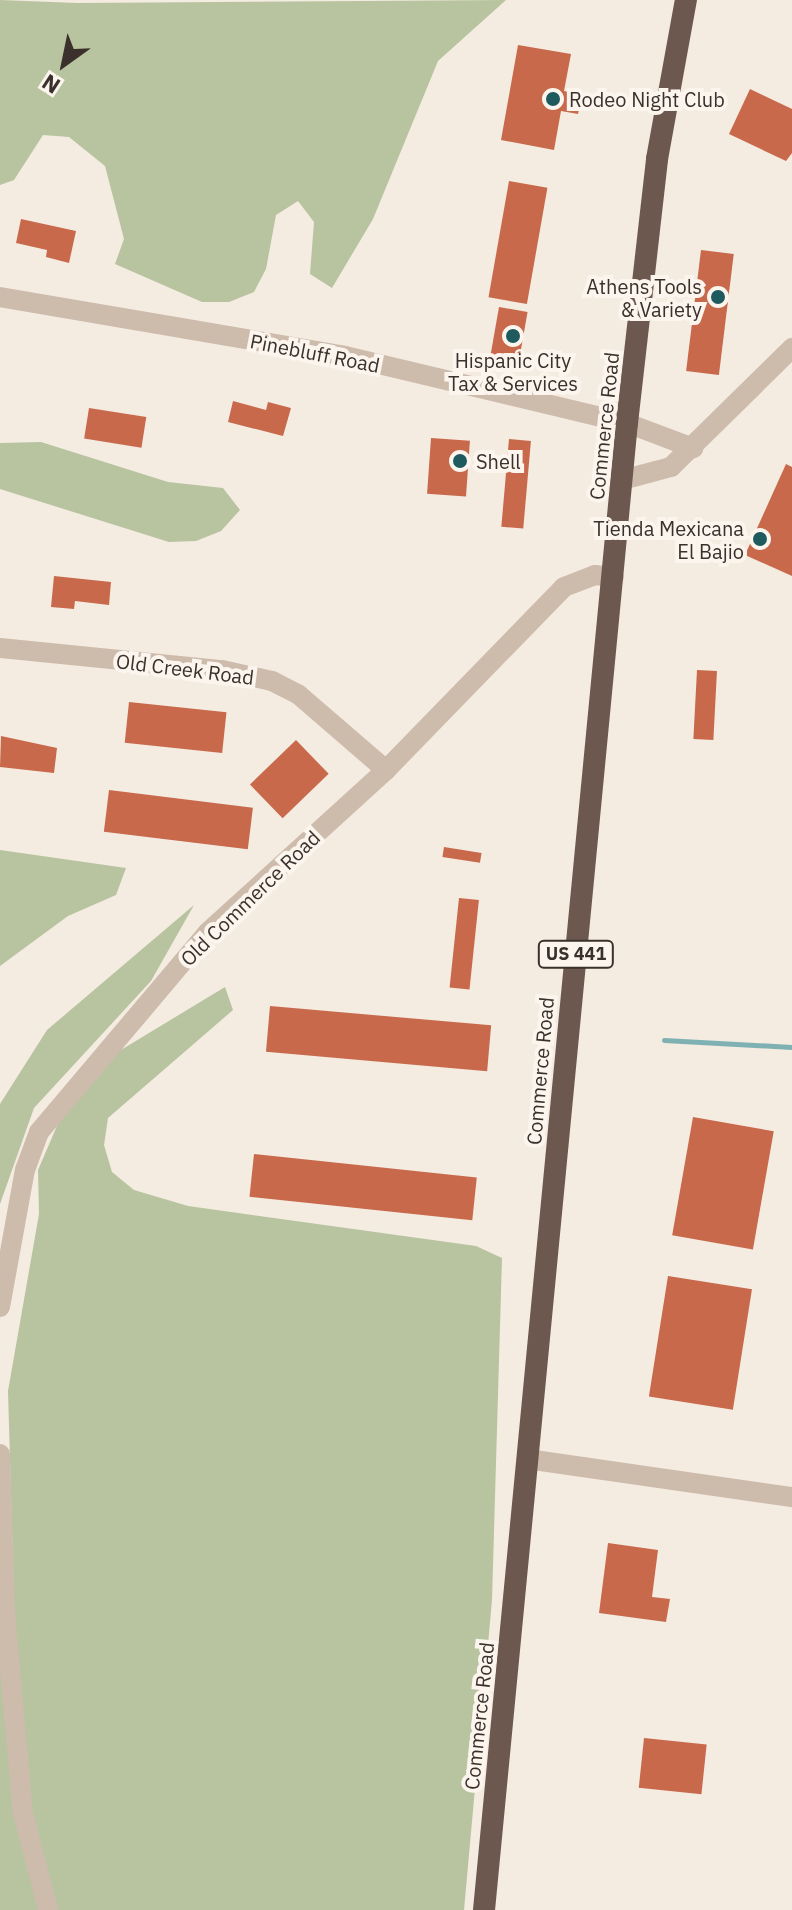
<!DOCTYPE html>
<style>
body{margin:0}
#map{position:relative;width:792px;height:1910px;overflow:hidden;background:#f4ebe1;font-family:"IBM Plex Sans",sans-serif}
div>[style]{position:absolute}
.green>*{inset:0;background:#b8c4a0}
.stream>*{height:5px;margin:-2.5px;padding:0 2.5px;transform-origin:2.5px;border-radius:2.5px;background:#7fb0b2}
.building>*{inset:0;background:#c8694b;transform-origin:0 0}
.minor>*{height:20px;margin:-10px;padding:0 10px;transform-origin:10px;border-radius:10px;background:#cdbbac}
.trunk>*{height:22px;margin:-11px;padding:0 11px;transform-origin:11px;border-radius:11px;background:#6c584f}
.dots>*{width:22px;height:22px;translate:-50% -50%;box-sizing:border-box;border:4px solid #fbf5ee;border-radius:50%}
span{translate:-50% -50%;white-space:nowrap;text-align:center;line-height:1.15;-webkit-text-stroke:8px #fbf5ee;paint-order:stroke}
.shield-label span{padding:2px 6px;background:#fbf5ee;border:2px solid;border-radius:6px;-webkit-text-stroke-width:0}
.shield-label{font-size:18px;color:#3b302b;font-weight:700}
.poi-label{font-size:20px;color:#3b302b}
.left{translate:0 -50%;text-align:left}
.right{translate:-100% -50%;text-align:right}
.street-label{font-size:20px;color:#3b302b}
.north{position:absolute;left:24px;top:24px;width:80px;height:80px;-webkit-text-stroke:6px #fbf5ee;paint-order:stroke;rotate:213deg;font-size:22px;font-weight:700;line-height:32px;text-align:center;color:#3b302b}
.north::after{content:'';display:block;margin:auto;width:28px;height:36px;background:#3b302b;clip-path:polygon(50% 0,100% 100%,50% 72%,0 100%)}
</style>
<div id="map">
<div class="green">
<div style="clip-path:polygon(0 0,77px 3px,506px 0,438px 61px,373px 219px,332px 288px,310px 274px,314px 222px,298px 201px,276px 215px,266px 269px,254px 292px,229px 302px,202px 302px,115px 264px,124px 239px,105px 166px,69px 137px,43px 135px,14px 180px,0 185px)"></div>
<div style="clip-path:polygon(41px 442px,168px 482px,223px 488px,240px 510px,221px 531px,196px 541px,169px 542px,0 489px,0 443px)"></div>
<div style="clip-path:polygon(0 850px,126px 868px,116px 895px,68px 916px,0 966px)"></div>
<div style="clip-path:polygon(194px 905px,151px 981px,34px 1108px,0 1204px,0 1104px,47px 1030px)"></div>
<div style="clip-path:polygon(225px 987px,233px 1010px,108px 1118px,104px 1145px,112px 1172px,134px 1190px,188px 1206px,476px 1246px,502px 1258px,492px 1600px,464px 1910px,0 1910px,0 1635px,15px 1633px,8px 1391px,39px 1214px,38px 1170px,69px 1098px,106px 1059px)"></div>
</div>
<div class="stream">
<div style="left:664px;top:1040px;width:128px;rotate:3.1deg"></div>
</div>
<div class="building">
<div style="clip-path:polygon(518px 45px,571px 54px,564px 91px,582px 95px,578px 114px,561px 111px,554px 150px,501px 140px)"></div>
<div style="clip-path:polygon(750px 89px,792px 109px,792px 153px,786px 161px,729px 134px)"></div>
<div style="left:509px;top:181px;width:39px;height:118px;rotate:10deg"></div>
<div style="clip-path:polygon(21px 219px,76px 231px,69px 263px,46px 257px,47px 250px,16px 243px)"></div>
<div style="left:701px;top:250px;width:33px;height:122px;rotate:7deg"></div>
<div style="left:499px;top:307px;width:29px;height:52px;rotate:10deg"></div>
<div style="clip-path:polygon(233px 401px,266px 410px,268px 402px,291px 408px,283px 436px,228px 422px)"></div>
<div style="left:89px;top:408px;width:58px;height:31px;rotate:9deg"></div>
<div style="left:431px;top:438px;width:39px;height:56px;rotate:4deg"></div>
<div style="left:509px;top:439px;width:22px;height:88px;rotate:5deg"></div>
<div style="clip-path:polygon(786px 464px,792px 467px,792px 576px,745px 555px)"></div>
<div style="clip-path:polygon(54px 576px,111px 582px,109px 605px,75px 601px,74px 609px,51px 607px)"></div>
<div style="left:697px;top:670px;width:20px;height:69px;rotate:3deg"></div>
<div style="left:129px;top:702px;width:98px;height:41px;rotate:6deg"></div>
<div style="clip-path:polygon(1px 736px,57px 748px,54px 773px,0 767px)"></div>
<div style="left:296px;top:740px;width:47px;height:64px;rotate:46deg"></div>
<div style="left:109px;top:790px;width:145px;height:42px;rotate:7deg"></div>
<div style="left:444px;top:847px;width:38px;height:10px;rotate:9deg"></div>
<div style="left:459px;top:898px;width:20px;height:90px;rotate:6deg"></div>
<div style="left:270px;top:1006px;width:222px;height:46px;rotate:5deg"></div>
<div style="left:693px;top:1117px;width:82px;height:120px;rotate:10deg"></div>
<div style="left:254px;top:1154px;width:224px;height:43px;rotate:6deg"></div>
<div style="left:668px;top:1276px;width:85px;height:122px;rotate:9deg"></div>
<div style="clip-path:polygon(608px 1543px,658px 1550px,652px 1597px,670px 1599px,666px 1622px,599px 1613px)"></div>
<div style="left:644px;top:1738px;width:63px;height:50px;rotate:6deg"></div>
</div>
<div class="minor">
<div style="left:0;top:297px;width:350px;rotate:9.7deg"></div>
<div style="left:345px;top:356px;width:290px;rotate:13.4deg"></div>
<div style="left:627px;top:423px;width:71px;rotate:20.7deg"></div>
<div style="left:622px;top:480px;width:51px;rotate:-14.9deg"></div>
<div style="left:671px;top:467px;width:170px;rotate:-44.5deg"></div>
<div style="left:0;top:648px;width:223px;rotate:5.7deg"></div>
<div style="left:222px;top:670px;width:51px;rotate:12.4deg"></div>
<div style="left:272px;top:681px;width:30px;rotate:27deg"></div>
<div style="left:299px;top:695px;width:115px;rotate:40.8deg"></div>
<div style="left:0;top:1307px;width:139px;rotate:-79.7deg"></div>
<div style="left:25px;top:1170px;width:40px;rotate:-69.8deg"></div>
<div style="left:39px;top:1132px;width:260px;rotate:-49.8deg"></div>
<div style="left:207px;top:933px;width:242px;rotate:-42.3deg"></div>
<div style="left:386px;top:770px;width:255px;rotate:-45.8deg"></div>
<div style="left:564px;top:587px;width:33px;rotate:-21deg"></div>
<div style="left:595px;top:575px;width:19px;rotate:6deg"></div>
<div style="left:0;top:1454px;width:159px;rotate:88.2deg"></div>
<div style="left:5px;top:1613px;width:201px;rotate:84.9deg"></div>
<div style="left:23px;top:1813px;width:100px;rotate:75.5deg"></div>
<div style="left:527px;top:1459px;width:268px;rotate:8.2deg"></div>
</div>
<div class="trunk">
<div style="left:484px;top:1910px;width:1494px;rotate:-84.51deg"></div>
<div style="left:627px;top:423px;width:266px;rotate:-83.5deg"></div>
<div style="left:657px;top:159px;width:162px;rotate:-79.7deg"></div>
</div>
<div class="dots">
<div style="left:553px;top:99px;background:#1f5a5e"></div>
<div style="left:718px;top:297px;background:#1f5a5e"></div>
<div style="left:513px;top:336px;background:#1f5a5e"></div>
<div style="left:460px;top:461px;background:#1f5a5e"></div>
<div style="left:760px;top:539px;background:#1f5a5e"></div>
</div>
<div class="shield-label">
<span style="left:576px;top:954px">US 441</span>
</div>
<div class="poi-label">
<span class="left" style="left:569px;top:99px">Rodeo Night Club</span>
<span class="right" style="left:702px;top:298px">Athens Tools<br>&amp; Variety</span>
<span style="left:513px;top:372px">Hispanic City<br>Tax &amp; Services</span>
<span class="left" style="left:476px;top:461px">Shell</span>
<span class="right" style="left:744px;top:540px">Tienda Mexicana<br>El Bajio</span>
</div>
<div class="street-label">
<span style="left:315px;top:353px;rotate:11deg">Pinebluff Road</span>
<span style="left:604px;top:426px;rotate:-84deg">Commerce Road</span>
<span style="left:185px;top:669px;rotate:7deg">Old Creek Road</span>
<span style="left:250px;top:898px;rotate:-44deg">Old Commerce Road</span>
<span style="left:540px;top:1071px;rotate:-85deg">Commerce Road</span>
<span style="left:479px;top:1716px;rotate:-84deg">Commerce Road</span>
</div>
<div class="north">N</div>
</div>
